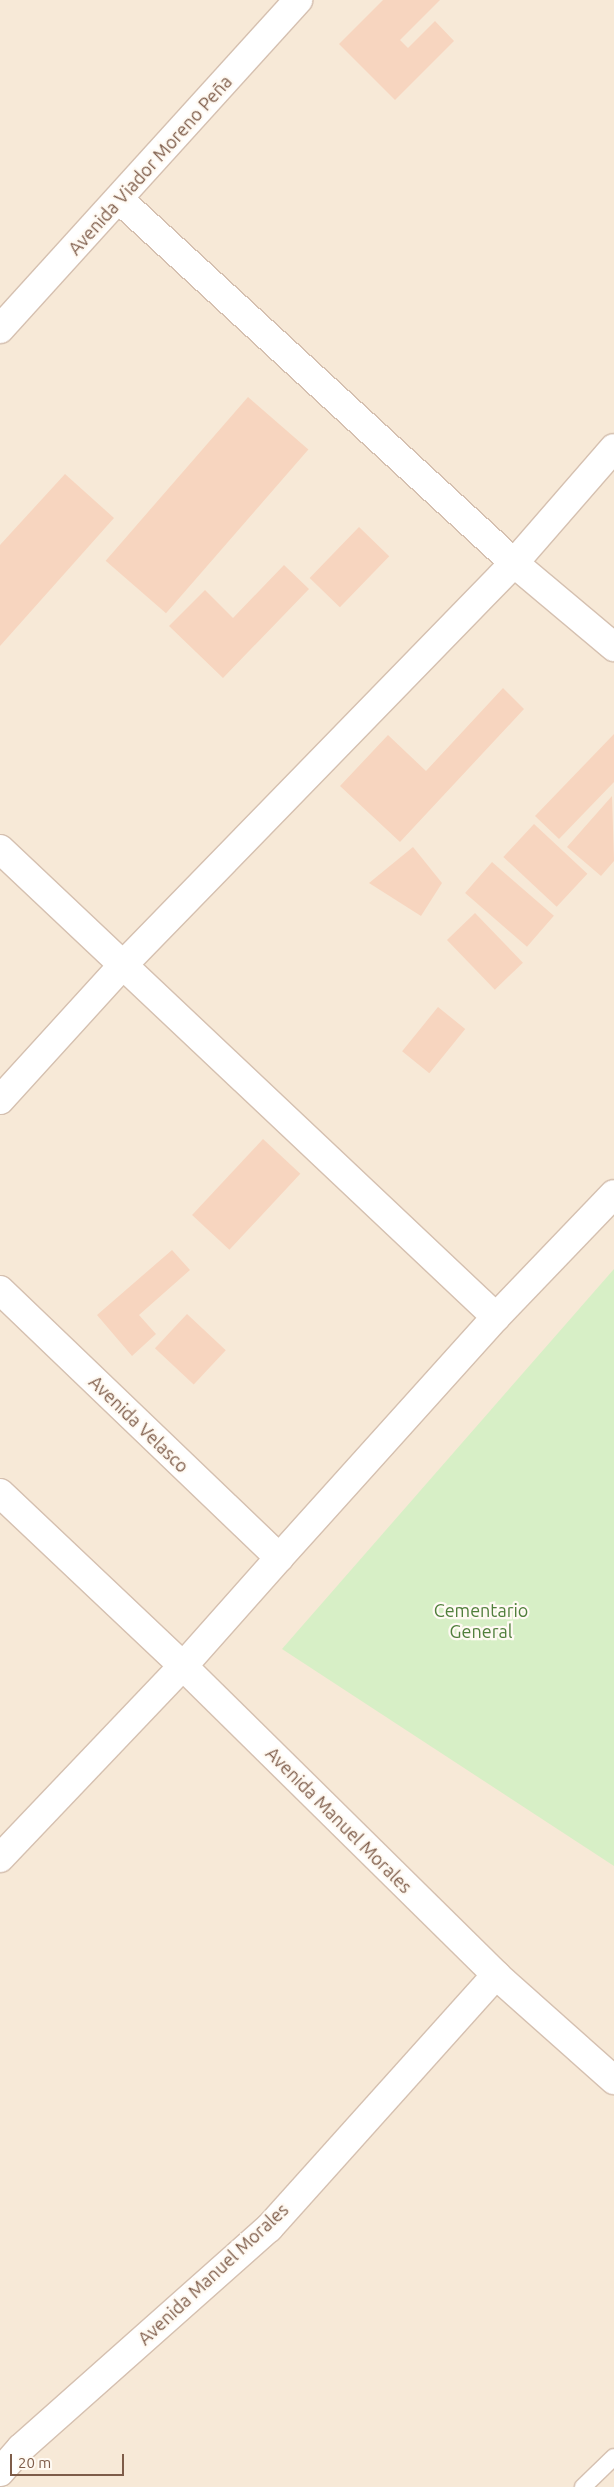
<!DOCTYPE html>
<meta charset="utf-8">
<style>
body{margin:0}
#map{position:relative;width:614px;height:2487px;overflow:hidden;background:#fef7ea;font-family:Ubuntu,sans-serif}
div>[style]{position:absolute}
.residential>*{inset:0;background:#f7e9d7;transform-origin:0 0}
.green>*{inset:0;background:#d7efc6}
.building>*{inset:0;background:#f7d5bf;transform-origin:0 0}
.roads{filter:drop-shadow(1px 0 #d5c0b0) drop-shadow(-1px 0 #d5c0b0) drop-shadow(0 1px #d5c0b0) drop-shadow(0 -1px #d5c0b0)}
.lane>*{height:16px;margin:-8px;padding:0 8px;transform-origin:8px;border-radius:8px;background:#fff}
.street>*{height:28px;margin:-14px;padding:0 14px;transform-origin:14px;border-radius:14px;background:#fff}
.secondary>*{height:28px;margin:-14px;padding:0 14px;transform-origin:14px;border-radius:14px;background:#fff}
span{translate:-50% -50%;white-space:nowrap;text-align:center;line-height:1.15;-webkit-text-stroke:4.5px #fffaf3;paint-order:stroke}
.street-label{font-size:18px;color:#7e5c49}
.park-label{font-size:18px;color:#507f3c}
.scale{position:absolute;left:10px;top:2454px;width:114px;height:22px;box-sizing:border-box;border:2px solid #7e5c49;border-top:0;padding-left:6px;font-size:15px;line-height:18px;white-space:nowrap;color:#7e5c49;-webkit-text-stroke:4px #fffaf3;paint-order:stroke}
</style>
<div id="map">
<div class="residential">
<div style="left:0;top:0;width:614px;height:2487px"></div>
</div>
<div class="green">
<div style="clip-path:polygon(614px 1269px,614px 1866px,282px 1649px)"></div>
</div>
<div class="building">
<div style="clip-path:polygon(383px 0,440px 0,400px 40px,408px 48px,435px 21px,454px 41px,395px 100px,339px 44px)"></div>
<div style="left:248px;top:397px;width:80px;height:217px;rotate:41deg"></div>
<div style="clip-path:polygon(65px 474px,114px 518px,0 646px,0 545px)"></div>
<div style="left:359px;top:527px;width:42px;height:71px;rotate:44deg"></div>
<div style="clip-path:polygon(284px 565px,309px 589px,223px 678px,169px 626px,205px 590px,233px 618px)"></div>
<div style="clip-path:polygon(503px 688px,524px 709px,400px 842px,340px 786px,388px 735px,426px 771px)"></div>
<div style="clip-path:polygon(614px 734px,614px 782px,559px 839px,535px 816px)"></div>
<div style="clip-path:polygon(612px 796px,614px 861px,601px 876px,567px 847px)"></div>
<div style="left:534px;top:824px;width:73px;height:45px;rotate:43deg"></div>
<div style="clip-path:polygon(413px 847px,442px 883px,421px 916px,369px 883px)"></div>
<div style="left:492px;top:862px;width:82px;height:41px;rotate:41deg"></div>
<div style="left:475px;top:913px;width:69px;height:39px;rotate:46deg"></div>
<div style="left:438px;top:1007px;width:35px;height:57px;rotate:39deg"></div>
<div style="left:263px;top:1139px;width:51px;height:104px;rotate:43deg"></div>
<div style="clip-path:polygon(172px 1250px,190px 1270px,139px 1315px,156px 1334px,132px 1356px,97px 1315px)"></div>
<div style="left:187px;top:1314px;width:53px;height:47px;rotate:43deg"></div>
</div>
<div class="roads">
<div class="lane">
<div style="left:583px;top:2487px;width:43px;rotate:-44.1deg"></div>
</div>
<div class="street">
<div style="left:120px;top:200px;width:536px;rotate:42.65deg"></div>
<div style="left:514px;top:563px;width:131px;rotate:40deg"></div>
<div style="left:0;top:329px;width:444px;rotate:-47.8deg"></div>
<div style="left:0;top:849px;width:682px;rotate:43.34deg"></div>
<div style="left:0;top:1100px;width:183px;rotate:-47.7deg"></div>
<div style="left:123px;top:965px;width:561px;rotate:-45.79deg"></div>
<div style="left:514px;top:563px;width:152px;rotate:-49deg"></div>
<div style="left:279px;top:1558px;width:324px;rotate:-48deg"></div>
<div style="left:496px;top:1317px;width:170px;rotate:-46.2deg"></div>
<div style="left:0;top:1858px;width:265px;rotate:-46.4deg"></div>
<div style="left:0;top:2472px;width:32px;rotate:-49deg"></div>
<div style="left:21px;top:2448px;width:332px;rotate:-41.6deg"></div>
<div style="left:269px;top:2228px;width:340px;rotate:-48.1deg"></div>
</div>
<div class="secondary">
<div style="left:0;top:1290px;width:387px;rotate:43.8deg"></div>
<div style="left:279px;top:1558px;width:144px;rotate:131.6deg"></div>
<div style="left:0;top:1493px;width:252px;rotate:43.4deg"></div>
<div style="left:183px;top:1666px;width:440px;rotate:44.6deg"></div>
<div style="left:496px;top:1975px;width:158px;rotate:41.7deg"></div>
</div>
</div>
<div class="street-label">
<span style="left:150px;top:165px;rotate:-48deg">Avenida Viador Moreno Peña</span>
<span style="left:139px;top:1424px;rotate:44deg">Avenida Velasco</span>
<span style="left:339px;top:1820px;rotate:45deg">Avenida Manuel Morales</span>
<span style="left:213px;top:2274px;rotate:-43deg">Avenida Manuel Morales</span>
</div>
<div class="park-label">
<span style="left:481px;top:1621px">Cementario<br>General</span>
</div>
<div class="scale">20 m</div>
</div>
